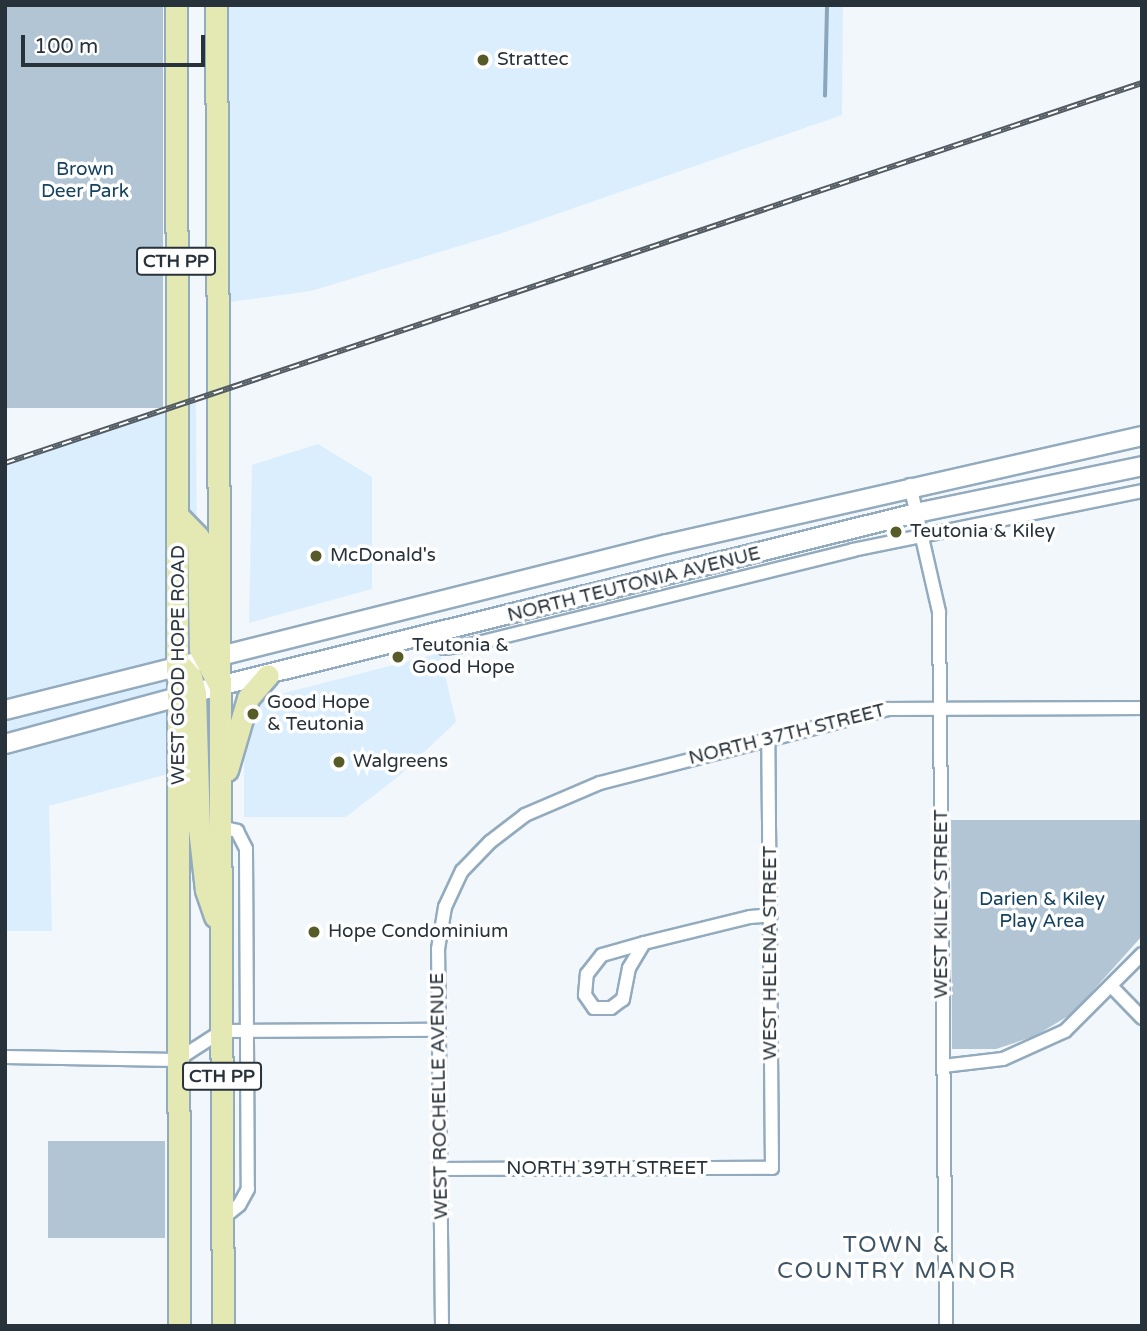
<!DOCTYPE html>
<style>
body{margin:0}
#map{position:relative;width:1147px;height:1331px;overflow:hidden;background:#f2f7fb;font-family:"Varela Round",sans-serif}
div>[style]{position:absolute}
.built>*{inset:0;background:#dbeefe}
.green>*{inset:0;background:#b1c5d5;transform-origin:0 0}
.stream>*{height:3.5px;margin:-1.75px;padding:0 1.75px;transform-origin:1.75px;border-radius:1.75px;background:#8ba5ba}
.roads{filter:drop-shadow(2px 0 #93abbe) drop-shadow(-2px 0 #93abbe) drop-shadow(0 2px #93abbe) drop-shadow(0 -2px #93abbe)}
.street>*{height:12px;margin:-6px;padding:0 6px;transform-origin:6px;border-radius:6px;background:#fff}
.secondary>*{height:18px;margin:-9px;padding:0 9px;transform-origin:9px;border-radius:9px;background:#fff}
.primary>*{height:21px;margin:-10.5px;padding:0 10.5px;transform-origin:10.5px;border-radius:10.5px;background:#e4e9b3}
.rail>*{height:6px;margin-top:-3px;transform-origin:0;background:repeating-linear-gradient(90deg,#fff 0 10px,#525b62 0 20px);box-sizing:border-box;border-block:2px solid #525b62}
.dots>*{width:19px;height:19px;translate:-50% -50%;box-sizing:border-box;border:4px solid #fff;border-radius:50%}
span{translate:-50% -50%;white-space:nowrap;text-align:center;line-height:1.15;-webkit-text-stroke:7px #fff;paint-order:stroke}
.shield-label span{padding:2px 5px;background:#fff;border:2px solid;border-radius:5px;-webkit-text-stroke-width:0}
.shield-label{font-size:18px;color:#28323a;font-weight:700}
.poi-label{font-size:19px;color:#28323a}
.left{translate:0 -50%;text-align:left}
.park-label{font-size:19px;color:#144260}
.street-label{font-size:19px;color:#28323a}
.quarter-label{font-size:23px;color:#3e5364;letter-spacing:2px}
.frame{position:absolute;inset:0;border:7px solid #28323a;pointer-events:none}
.scale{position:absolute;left:21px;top:35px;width:184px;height:32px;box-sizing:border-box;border:4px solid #28323a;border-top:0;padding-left:9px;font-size:21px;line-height:24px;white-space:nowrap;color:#28323a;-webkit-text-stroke:5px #fff;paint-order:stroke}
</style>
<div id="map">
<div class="built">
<div style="clip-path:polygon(216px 5px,843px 5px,842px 115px,499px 234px,311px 291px,216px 304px)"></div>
<div style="clip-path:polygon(196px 399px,198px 766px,49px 806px,52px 931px,5px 931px,5px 463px)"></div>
<div style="clip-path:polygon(318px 444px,372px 477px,372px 589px,249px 623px,252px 465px)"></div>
<div style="clip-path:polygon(440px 653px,456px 722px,399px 776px,346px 817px,244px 817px,244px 761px,261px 699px)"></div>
</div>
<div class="green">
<div style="left:5px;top:5px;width:158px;height:403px"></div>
<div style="clip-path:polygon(951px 820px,1142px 820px,1142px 936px,1073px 1013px,1035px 1036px,996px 1049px,952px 1049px)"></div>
<div style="left:48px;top:1141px;width:117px;height:97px"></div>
</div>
<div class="stream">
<div style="left:825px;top:96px;width:91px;rotate:-88.7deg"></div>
</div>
<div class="roads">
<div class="street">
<div style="left:910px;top:485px;width:130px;rotate:77.1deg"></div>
<div style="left:939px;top:612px;width:714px;rotate:89.44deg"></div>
<div style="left:441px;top:634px;width:14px;rotate:78deg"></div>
<div style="left:444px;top:648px;width:26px;rotate:-7deg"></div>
<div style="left:470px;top:645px;width:395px;rotate:-13.9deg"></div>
<div style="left:853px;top:550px;width:295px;rotate:-11.5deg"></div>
<div style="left:216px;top:826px;width:22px;rotate:13deg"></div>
<div style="left:237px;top:831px;width:20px;rotate:63deg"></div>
<div style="left:246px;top:849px;width:340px;rotate:89.7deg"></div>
<div style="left:248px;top:1189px;width:18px;rotate:119deg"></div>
<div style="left:239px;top:1205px;width:21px;rotate:141deg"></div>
<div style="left:644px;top:943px;width:29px;rotate:121deg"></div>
<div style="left:629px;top:968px;width:32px;rotate:101deg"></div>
<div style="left:623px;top:999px;width:15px;rotate:143deg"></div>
<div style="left:611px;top:1008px;width:17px;rotate:180deg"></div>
<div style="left:594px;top:1008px;width:16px;rotate:-125deg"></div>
<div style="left:585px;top:995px;width:21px;rotate:-85deg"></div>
<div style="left:587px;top:974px;width:24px;rotate:-52deg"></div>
<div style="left:602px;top:955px;width:44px;rotate:-15.9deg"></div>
<div style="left:644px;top:943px;width:109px;rotate:-13.8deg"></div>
<div style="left:750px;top:917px;width:21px;rotate:-5deg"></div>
<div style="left:1112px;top:987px;width:43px;rotate:45.9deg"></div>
<div style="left:5px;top:1057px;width:172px;rotate:1deg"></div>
<div style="left:177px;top:1060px;width:54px;rotate:-32.8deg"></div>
<div style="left:222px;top:1031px;width:217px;rotate:-0.3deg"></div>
<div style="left:943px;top:1066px;width:60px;rotate:-6.7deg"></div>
<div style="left:1003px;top:1059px;width:68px;rotate:-24.3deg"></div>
<div style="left:1065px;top:1031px;width:109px;rotate:-45deg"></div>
<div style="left:442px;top:1169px;width:330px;rotate:-0.2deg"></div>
<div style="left:772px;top:1168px;width:429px;rotate:-90.5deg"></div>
<div style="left:442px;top:1326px;width:377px;rotate:-90.6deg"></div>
<div style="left:438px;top:949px;width:43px;rotate:-80.5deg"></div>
<div style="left:445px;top:907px;width:40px;rotate:-65deg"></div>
<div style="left:462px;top:871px;width:40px;rotate:-46deg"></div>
<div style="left:490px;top:842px;width:44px;rotate:-37.6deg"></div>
<div style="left:525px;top:815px;width:82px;rotate:-23.1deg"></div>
<div style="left:600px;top:783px;width:297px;rotate:-14.4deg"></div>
<div style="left:888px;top:709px;width:254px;rotate:-0.2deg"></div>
</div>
<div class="secondary">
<div style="left:5px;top:710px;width:682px;rotate:-14.08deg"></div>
<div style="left:667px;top:544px;width:487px;rotate:-12.8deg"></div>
<div style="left:5px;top:744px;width:222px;rotate:-15.2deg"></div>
<div style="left:219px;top:686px;width:718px;rotate:-13.94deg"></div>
<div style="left:916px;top:513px;width:231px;rotate:-11.7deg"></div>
</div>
<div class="primary">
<div style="left:176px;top:5px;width:1321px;rotate:89.87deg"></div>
<div style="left:216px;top:5px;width:1321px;rotate:89.7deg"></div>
<div style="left:179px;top:517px;width:28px;rotate:46deg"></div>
<div style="left:198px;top:537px;width:112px;rotate:89deg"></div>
<div style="left:200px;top:649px;width:40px;rotate:62deg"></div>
<div style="left:182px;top:667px;width:13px;rotate:48deg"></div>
<div style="left:191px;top:677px;width:16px;rotate:76deg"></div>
<div style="left:195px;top:693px;width:135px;rotate:88.3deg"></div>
<div style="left:199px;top:828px;width:62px;rotate:83.6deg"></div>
<div style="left:206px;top:890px;width:28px;rotate:71deg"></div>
<div style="left:227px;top:770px;width:75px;rotate:-73.7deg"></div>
<div style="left:248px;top:698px;width:30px;rotate:-49deg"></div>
</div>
</div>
<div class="rail">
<div style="left:5px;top:463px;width:1199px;rotate:-18.48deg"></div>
</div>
<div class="dots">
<div style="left:483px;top:60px;background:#565b28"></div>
<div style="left:896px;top:532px;background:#565b28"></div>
<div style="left:316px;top:556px;background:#565b28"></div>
<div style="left:398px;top:657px;background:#565b28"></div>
<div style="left:253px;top:714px;background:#565b28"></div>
<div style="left:339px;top:762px;background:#565b28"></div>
<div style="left:314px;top:932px;background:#565b28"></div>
</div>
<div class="shield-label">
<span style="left:176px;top:261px">CTH PP</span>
<span style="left:222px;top:1076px">CTH PP</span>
</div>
<div class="poi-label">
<span class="left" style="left:497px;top:60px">Strattec</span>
<span class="left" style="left:910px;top:532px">Teutonia &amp; Kiley</span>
<span class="left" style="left:330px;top:556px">McDonald's</span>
<span class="left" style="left:412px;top:657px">Teutonia &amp;<br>Good Hope</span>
<span class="left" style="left:267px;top:714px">Good Hope<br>&amp; Teutonia</span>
<span class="left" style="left:353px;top:762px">Walgreens</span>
<span class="left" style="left:328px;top:932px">Hope Condominium</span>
</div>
<div class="park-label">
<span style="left:85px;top:181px">Brown<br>Deer Park</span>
<span style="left:1042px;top:911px">Darien &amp; Kiley<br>Play Area</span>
</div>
<div class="street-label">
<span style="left:634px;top:585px;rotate:-14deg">NORTH TEUTONIA AVENUE</span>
<span style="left:179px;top:665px;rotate:-90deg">WEST GOOD HOPE ROAD</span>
<span style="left:787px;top:735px;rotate:-14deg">NORTH 37TH STREET</span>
<span style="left:942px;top:904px;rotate:-90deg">WEST KILEY STREET</span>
<span style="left:771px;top:953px;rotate:-90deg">WEST HELENA STREET</span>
<span style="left:440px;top:1096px;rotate:-91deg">WEST ROCHELLE AVENUE</span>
<span style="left:607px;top:1169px">NORTH 39TH STREET</span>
</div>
<div class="quarter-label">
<span style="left:897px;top:1258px">TOWN &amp;<br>COUNTRY MANOR</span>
</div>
<div class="frame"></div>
<div class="scale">100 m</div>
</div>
